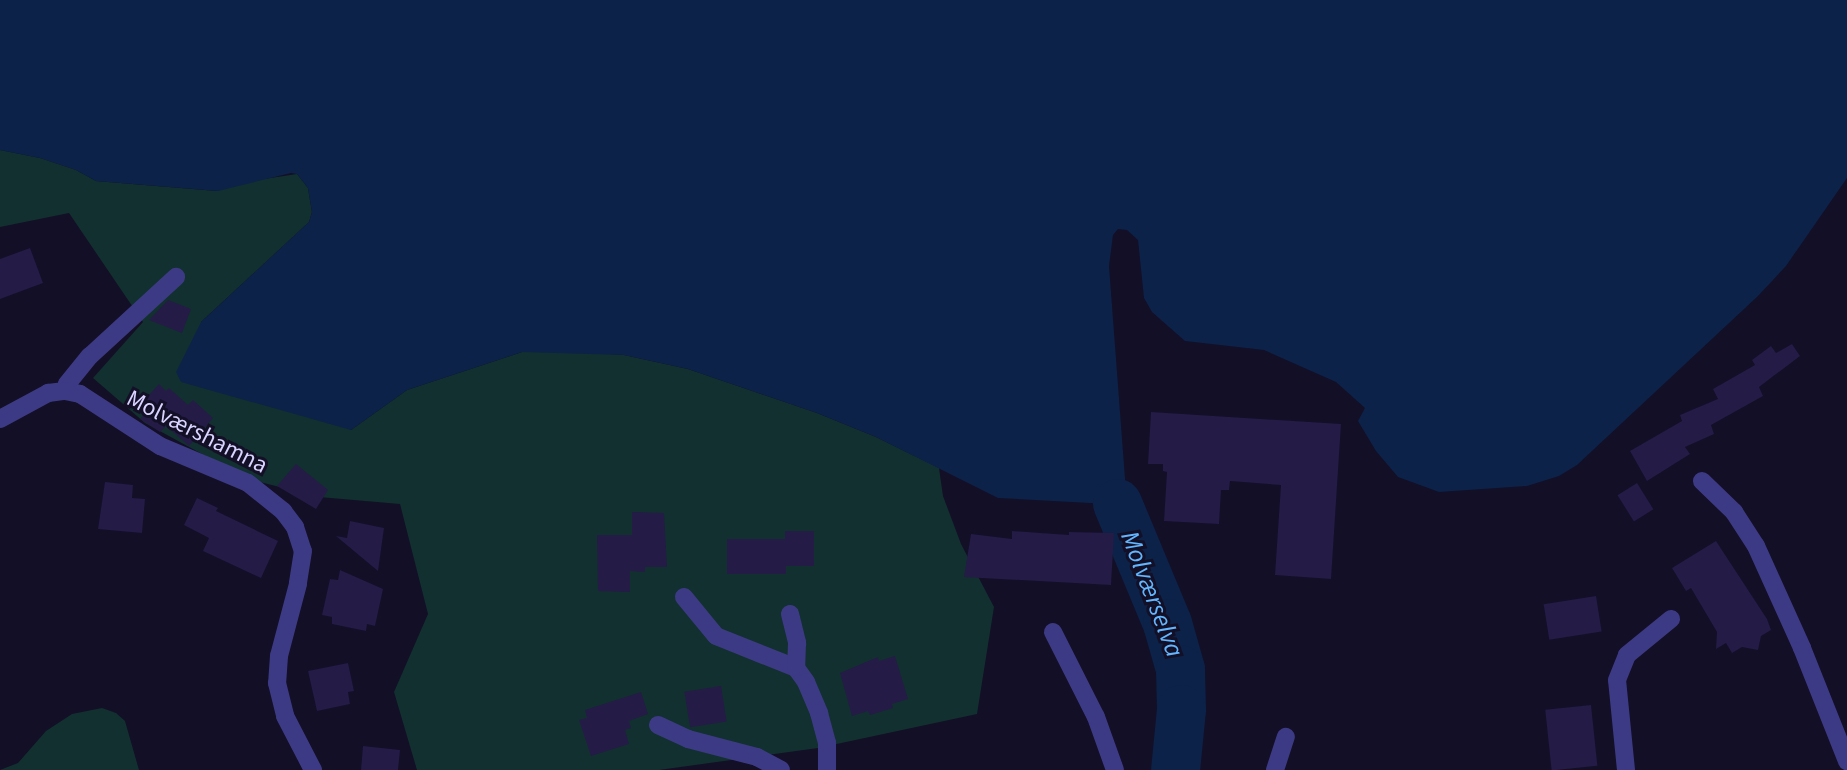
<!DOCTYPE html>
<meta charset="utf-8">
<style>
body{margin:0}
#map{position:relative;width:1847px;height:770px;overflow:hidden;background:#130f26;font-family:"Source Sans 3",sans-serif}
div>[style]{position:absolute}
.green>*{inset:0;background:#12302f}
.water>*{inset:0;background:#0c2248}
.river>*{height:49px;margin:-24.5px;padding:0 24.5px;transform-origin:24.5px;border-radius:24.5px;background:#0c2248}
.building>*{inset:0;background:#241b47;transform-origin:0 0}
.minor>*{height:18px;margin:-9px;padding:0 9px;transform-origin:9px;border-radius:9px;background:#3d3a85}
span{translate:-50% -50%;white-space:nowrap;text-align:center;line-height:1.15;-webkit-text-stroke:6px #130f26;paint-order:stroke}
.street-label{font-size:24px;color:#d9d4ff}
.water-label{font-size:26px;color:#62b6ff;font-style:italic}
</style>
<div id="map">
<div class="green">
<div style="clip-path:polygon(0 150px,40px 158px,76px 170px,96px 181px,217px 191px,245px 182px,297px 174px,308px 188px,312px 212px,309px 222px,201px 322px,351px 430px,407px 390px,522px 352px,582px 352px,624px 355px,688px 369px,817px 413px,876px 437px,939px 468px,943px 496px,961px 544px,994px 607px,977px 714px,818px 748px,659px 770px,417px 770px,394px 692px,428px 614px,400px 504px,319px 497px,248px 479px,145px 423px,93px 378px,143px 322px,69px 213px,0 227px)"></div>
<div style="clip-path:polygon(102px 708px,116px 713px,125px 721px,139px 770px,0 770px,18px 763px,46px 731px,72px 714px)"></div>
</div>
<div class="water">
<div style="clip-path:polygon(0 0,1847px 0,1847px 178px,1786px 266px,1758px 296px,1577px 465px,1559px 476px,1527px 486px,1439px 492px,1398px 477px,1376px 451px,1358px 421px,1365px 408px,1336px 382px,1264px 350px,1185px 341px,1152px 312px,1144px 298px,1138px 240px,1127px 230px,1118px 229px,1113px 235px,1109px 266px,1127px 505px,998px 498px,876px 437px,817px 413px,688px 369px,624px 355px,522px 352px,407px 390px,351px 430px,181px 382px,176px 372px,201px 322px,309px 222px,312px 212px,308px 188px,297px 174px,291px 173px,218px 191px,96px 181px,76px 170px,40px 158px,0 150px)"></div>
</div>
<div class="river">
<div style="left:1117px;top:503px;width:130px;rotate:67.4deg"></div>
<div style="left:1167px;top:623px;width:48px;rotate:74.2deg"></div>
<div style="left:1180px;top:669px;width:40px;rotate:88.6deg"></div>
<div style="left:1181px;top:709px;width:61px;rotate:95.6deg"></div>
</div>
<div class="building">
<div style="clip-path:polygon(30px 248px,43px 283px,0 299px,0 259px)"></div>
<div style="clip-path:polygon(168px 300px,191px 309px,182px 333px,149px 320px)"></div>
<div style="clip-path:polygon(1792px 344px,1800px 356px,1759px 387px,1763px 396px,1711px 425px,1714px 434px,1685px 447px,1690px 454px,1647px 481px,1630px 451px,1682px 421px,1680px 415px,1718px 399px,1713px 389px,1755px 365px,1752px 360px,1771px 346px,1776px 353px)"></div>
<div style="clip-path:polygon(159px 384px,166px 391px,169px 388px,188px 405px,193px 400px,213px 418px,189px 446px,166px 426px,160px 432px,140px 419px,147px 412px,140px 405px)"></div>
<div style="clip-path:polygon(1151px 412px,1341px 424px,1331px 579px,1275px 575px,1281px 485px,1230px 481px,1229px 490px,1221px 490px,1219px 524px,1164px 521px,1167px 472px,1163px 471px,1163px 464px,1148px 464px)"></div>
<div style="clip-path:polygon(296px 464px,328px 490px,316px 509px,277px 486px)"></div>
<div style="clip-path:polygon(105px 482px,133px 485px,132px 498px,145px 499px,142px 533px,98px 529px)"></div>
<div style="left:1637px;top:483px;width:31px;height:23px;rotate:58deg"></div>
<div style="clip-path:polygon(197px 498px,218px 508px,216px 511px,278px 541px,261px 578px,203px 551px,209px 538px,184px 525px)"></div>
<div style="clip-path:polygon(632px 512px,664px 513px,667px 567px,645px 567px,645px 572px,630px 571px,630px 592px,598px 591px,597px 535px,632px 535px)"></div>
<div style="clip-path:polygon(350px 521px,384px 528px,378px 571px,336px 536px,347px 538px)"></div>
<div style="clip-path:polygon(785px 531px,814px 531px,814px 566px,786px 566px,786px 574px,727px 574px,727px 539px,785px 539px)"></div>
<div style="clip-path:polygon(1012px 531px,1069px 535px,1069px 532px,1114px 533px,1111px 585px,964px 577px,971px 534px,1012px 539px)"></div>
<div style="clip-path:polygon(1716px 541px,1767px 619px,1771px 630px,1761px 636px,1758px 650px,1742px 647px,1732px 653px,1726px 643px,1716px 649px,1717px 632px,1691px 588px,1686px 591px,1672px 568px)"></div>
<div style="clip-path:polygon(340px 570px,383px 589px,375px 626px,367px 624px,366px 631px,332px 624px,332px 617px,322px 615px,330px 579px,338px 580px)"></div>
<div style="left:1596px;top:596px;width:36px;height:53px;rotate:81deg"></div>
<div style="clip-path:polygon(895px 656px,908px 699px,892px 704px,893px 708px,870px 715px,868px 711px,852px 716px,840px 673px,878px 657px,879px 661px)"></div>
<div style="clip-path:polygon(348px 663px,354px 691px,348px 692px,350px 704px,317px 711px,308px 671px)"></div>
<div style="left:721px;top:686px;width:36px;height:37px;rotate:81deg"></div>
<div style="clip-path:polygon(641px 692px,648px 714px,629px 721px,631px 728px,625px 730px,629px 744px,591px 756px,579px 720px,587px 718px,585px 710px)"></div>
<div style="left:1591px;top:705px;width:61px;height:46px;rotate:84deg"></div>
<div style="clip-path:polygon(363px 746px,400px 750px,398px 770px,361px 770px)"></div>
</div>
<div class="minor">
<div style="left:65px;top:391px;width:7px;rotate:-74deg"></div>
<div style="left:67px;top:384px;width:36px;rotate:-51deg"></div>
<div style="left:90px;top:356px;width:117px;rotate:-42.6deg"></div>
<div style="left:0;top:419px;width:55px;rotate:-28.4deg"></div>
<div style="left:48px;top:393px;width:17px;rotate:-7deg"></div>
<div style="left:65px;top:391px;width:15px;rotate:11deg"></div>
<div style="left:80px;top:394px;width:95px;rotate:33deg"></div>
<div style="left:160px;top:446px;width:95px;rotate:22.8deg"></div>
<div style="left:248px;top:483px;width:45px;rotate:38.7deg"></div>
<div style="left:283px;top:511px;width:20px;rotate:53deg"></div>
<div style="left:295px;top:527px;width:25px;rotate:72deg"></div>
<div style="left:303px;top:551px;width:33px;rotate:99deg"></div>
<div style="left:298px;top:584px;width:74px;rotate:104.8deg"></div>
<div style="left:279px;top:656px;width:27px;rotate:94deg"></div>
<div style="left:277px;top:683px;width:34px;rotate:76deg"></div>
<div style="left:285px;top:716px;width:61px;rotate:62.6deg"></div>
<div style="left:1702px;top:481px;width:45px;rotate:44.1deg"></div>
<div style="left:1734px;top:512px;width:40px;rotate:57.1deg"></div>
<div style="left:1756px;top:546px;width:112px;rotate:65.7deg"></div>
<div style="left:1802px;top:648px;width:122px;rotate:68.3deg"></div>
<div style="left:684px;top:597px;width:50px;rotate:50.6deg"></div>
<div style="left:716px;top:636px;width:86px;rotate:21.8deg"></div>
<div style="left:796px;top:668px;width:17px;rotate:54deg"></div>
<div style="left:806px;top:682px;width:34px;rotate:67deg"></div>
<div style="left:819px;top:713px;width:31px;rotate:75deg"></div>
<div style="left:827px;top:743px;width:27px;rotate:90deg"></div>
<div style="left:790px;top:614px;width:30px;rotate:76deg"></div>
<div style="left:797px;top:643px;width:25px;rotate:92deg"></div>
<div style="left:1053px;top:632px;width:95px;rotate:63.2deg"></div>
<div style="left:1096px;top:717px;width:56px;rotate:70.3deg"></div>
<div style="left:658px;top:725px;width:33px;rotate:25deg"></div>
<div style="left:688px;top:739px;width:71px;rotate:14.6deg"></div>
<div style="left:757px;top:757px;width:27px;rotate:28deg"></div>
<div style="left:1275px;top:770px;width:35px;rotate:-72deg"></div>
<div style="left:1626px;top:770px;width:90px;rotate:-95.7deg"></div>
<div style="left:1617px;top:680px;width:27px;rotate:-68deg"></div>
<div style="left:1627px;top:655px;width:57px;rotate:-39.3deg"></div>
</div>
<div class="street-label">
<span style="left:197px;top:432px;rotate:27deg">Molværshamna</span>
</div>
<div class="water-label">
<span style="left:1152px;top:594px;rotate:69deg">Molværselva</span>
</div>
</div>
